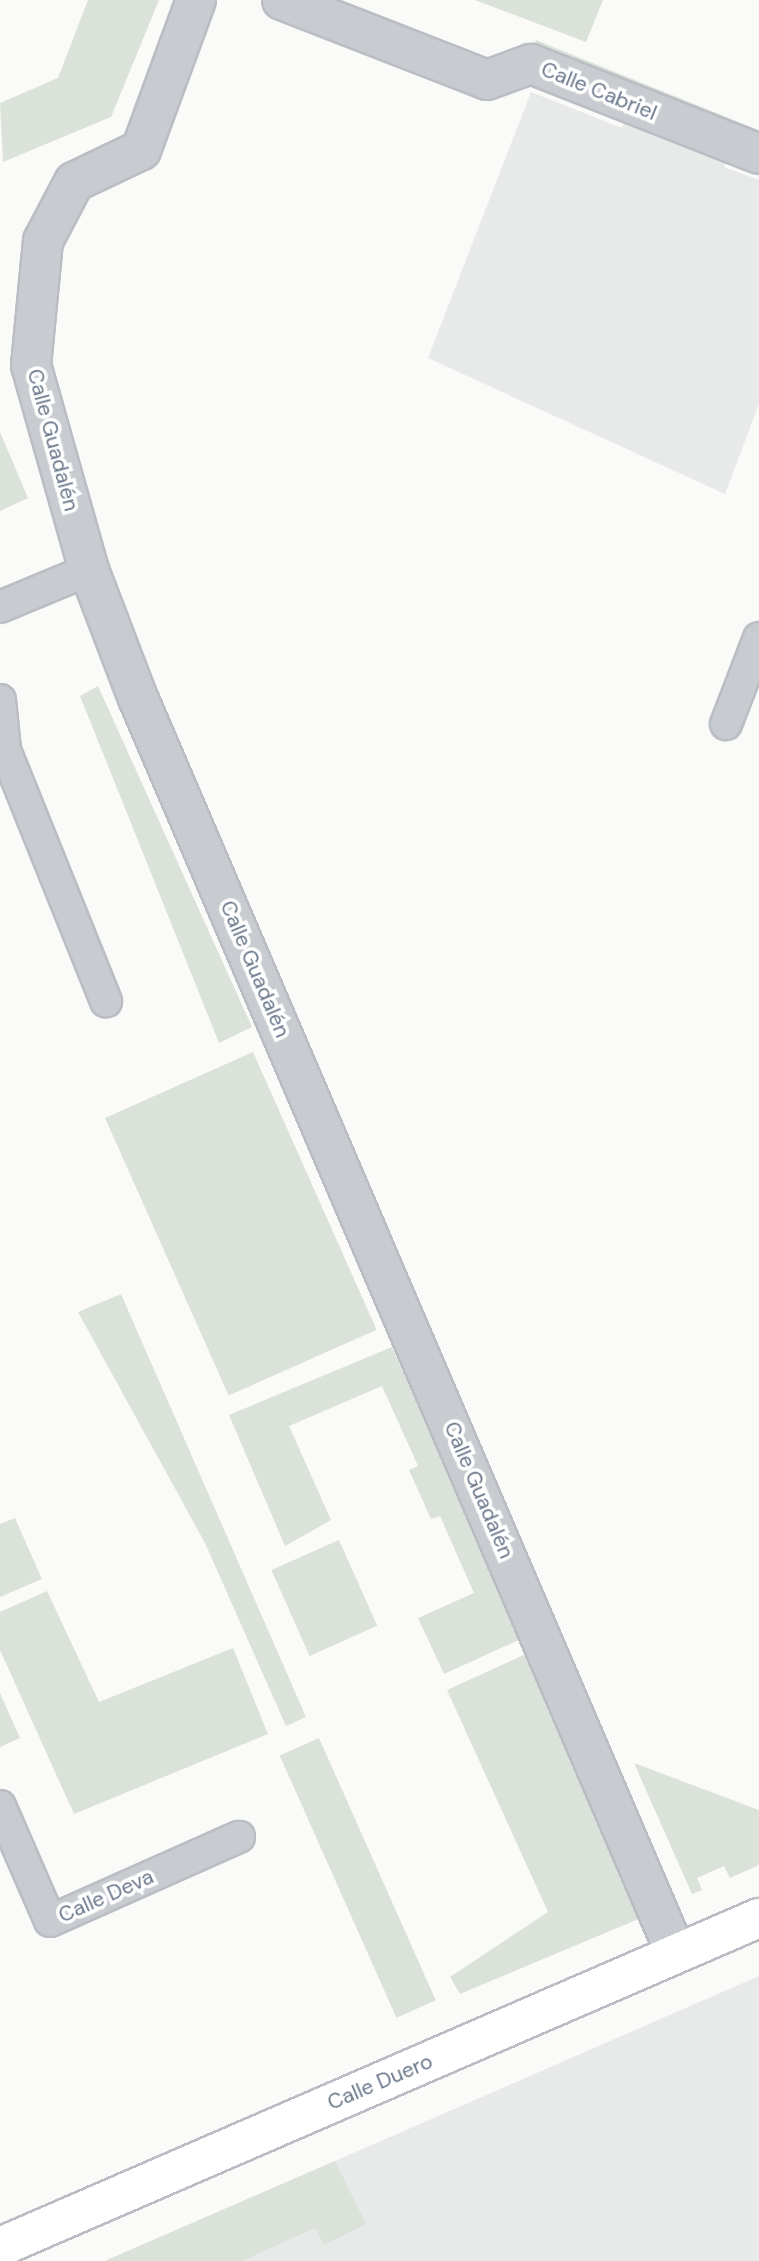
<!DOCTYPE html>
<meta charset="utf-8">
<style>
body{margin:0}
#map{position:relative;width:759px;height:2261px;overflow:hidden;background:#fafaf8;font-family:"DM Sans",sans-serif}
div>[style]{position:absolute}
.built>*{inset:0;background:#e8e9e9}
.green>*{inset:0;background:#dbe2d9;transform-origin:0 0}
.roads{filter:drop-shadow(2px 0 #babec4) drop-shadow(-2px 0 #babec4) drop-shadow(0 2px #babec4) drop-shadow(0 -2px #babec4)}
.lane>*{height:30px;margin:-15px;padding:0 15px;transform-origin:15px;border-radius:15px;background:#c8cbcf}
.street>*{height:38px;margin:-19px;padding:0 19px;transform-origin:19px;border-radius:19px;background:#c8cbcf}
.secondary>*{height:38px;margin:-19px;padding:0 19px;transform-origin:19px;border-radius:19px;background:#fff}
span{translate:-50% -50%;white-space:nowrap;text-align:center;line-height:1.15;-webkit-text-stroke:7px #fff;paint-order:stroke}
.street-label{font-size:21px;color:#697689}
</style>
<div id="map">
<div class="built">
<div style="clip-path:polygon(531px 92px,622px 128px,626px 118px,727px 158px,724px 167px,759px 180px,759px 404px,725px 494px,428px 358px)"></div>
<div style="clip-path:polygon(759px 1976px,759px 2261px,105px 2261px,335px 2161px)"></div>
</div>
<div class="green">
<div style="clip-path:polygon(88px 0,159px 0,111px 117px,3px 162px,0 103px,58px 78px)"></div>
<div style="clip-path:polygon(475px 0,603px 0,586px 42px)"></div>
<div style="left:536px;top:40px;width:240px;height:6px;rotate:22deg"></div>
<div style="clip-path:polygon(0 432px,28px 498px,0 511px)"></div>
<div style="clip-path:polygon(98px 686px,252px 1027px,219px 1043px,80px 696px)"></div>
<div style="left:253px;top:1052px;width:304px;height:162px;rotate:66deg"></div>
<div style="clip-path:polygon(121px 1294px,306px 1717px,286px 1726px,205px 1543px,78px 1312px)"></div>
<div style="clip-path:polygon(392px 1347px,521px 1639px,444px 1674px,418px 1618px,474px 1593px,440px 1516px,431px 1519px,409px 1470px,418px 1466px,382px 1386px,289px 1426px,331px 1520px,285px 1546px,229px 1415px)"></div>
<div style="clip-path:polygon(15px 1518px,42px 1579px,0 1597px,0 1524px)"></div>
<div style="left:339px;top:1540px;width:94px;height:74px;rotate:66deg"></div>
<div style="clip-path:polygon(47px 1591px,99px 1702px,233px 1648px,268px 1734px,74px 1814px,0 1650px,0 1612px)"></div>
<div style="clip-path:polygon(528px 1653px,641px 1918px,460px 1994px,450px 1977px,548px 1912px,447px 1690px)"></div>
<div style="clip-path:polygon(0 1693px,20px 1738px,0 1747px)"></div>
<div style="left:319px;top:1738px;width:287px;height:43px;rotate:66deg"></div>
<div style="clip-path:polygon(634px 1763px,759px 1810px,759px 1865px,730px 1878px,724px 1866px,697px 1878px,702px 1890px,692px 1894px)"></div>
<div style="clip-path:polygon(335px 2161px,366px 2224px,324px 2245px,315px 2228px,242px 2261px,105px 2261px)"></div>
</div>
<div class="roads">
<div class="lane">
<div style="left:0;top:607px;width:96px;rotate:-22.6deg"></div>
<div style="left:0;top:700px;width:50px;rotate:84.3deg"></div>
<div style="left:5px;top:750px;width:271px;rotate:68.1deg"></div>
<div style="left:726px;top:724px;width:92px;rotate:-69deg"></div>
<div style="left:0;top:1806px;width:125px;rotate:66.5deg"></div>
<div style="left:50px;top:1921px;width:207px;rotate:-24deg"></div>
</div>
<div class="street">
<div style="left:196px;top:0;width:160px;rotate:110.1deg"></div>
<div style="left:141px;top:150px;width:74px;rotate:154.5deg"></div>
<div style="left:74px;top:182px;width:67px;rotate:117.7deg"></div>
<div style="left:43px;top:241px;width:125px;rotate:95.5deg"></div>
<div style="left:31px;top:365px;width:213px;rotate:74.2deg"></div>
<div style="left:89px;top:570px;width:137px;rotate:69.1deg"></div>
<div style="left:138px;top:698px;width:1366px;rotate:66.81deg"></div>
<div style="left:282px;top:0;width:220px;rotate:21.3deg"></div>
<div style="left:487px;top:80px;width:47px;rotate:-20deg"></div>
<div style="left:531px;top:64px;width:245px;rotate:21.5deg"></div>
</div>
<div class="secondary">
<div style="left:0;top:2247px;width:827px;rotate:-23.44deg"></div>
</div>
</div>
<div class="street-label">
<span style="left:599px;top:91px;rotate:22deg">Calle Cabriel</span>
<span style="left:53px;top:440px;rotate:75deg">Calle Guadalén</span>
<span style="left:255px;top:969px;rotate:67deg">Calle Guadalén</span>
<span style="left:479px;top:1490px;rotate:67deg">Calle Guadalén</span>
<span style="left:106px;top:1896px;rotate:-24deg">Calle Deva</span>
<span style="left:380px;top:2082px;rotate:-23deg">Calle Duero</span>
</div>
</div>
